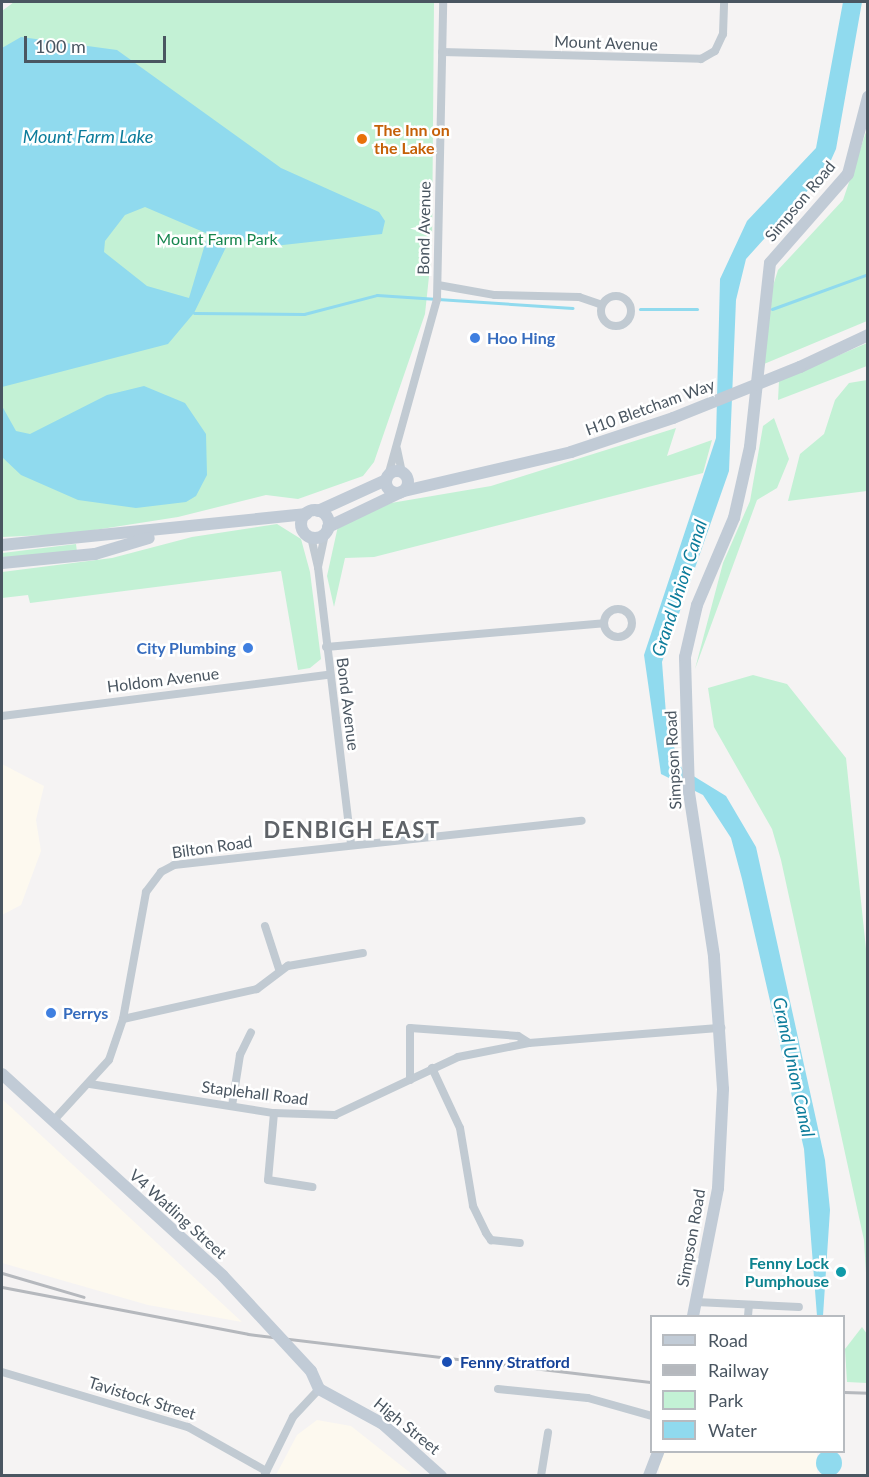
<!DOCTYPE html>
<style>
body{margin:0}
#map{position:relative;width:869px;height:1477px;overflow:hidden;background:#f5f3f3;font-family:Lato,sans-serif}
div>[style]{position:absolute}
.commercial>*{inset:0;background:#fdf9ef;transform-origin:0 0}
.green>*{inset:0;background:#c3f1d5;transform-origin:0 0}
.water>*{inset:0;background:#90daee}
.round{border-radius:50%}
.stream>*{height:3px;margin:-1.5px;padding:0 1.5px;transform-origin:1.5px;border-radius:1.5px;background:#90daee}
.street>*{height:8px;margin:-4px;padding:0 4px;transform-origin:4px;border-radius:4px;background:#c1cad2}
.street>.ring{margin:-4px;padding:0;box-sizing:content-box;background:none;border:8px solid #c1cad2;border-radius:50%}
.secondary>*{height:12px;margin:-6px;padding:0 6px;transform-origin:6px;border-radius:6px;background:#c1cbd6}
.secondary>.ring{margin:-6px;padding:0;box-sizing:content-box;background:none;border:12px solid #c1cbd6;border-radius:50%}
.rail>*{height:3px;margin:-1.5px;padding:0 1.5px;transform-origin:1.5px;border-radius:1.5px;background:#b5b8bd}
.secondary-bridge>*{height:12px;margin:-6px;padding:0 6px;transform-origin:6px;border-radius:6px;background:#c1cbd6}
.dots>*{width:16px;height:16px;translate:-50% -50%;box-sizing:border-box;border:3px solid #fff;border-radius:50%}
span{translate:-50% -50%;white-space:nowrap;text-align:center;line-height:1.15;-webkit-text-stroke:5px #fff;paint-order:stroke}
.street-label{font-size:16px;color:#4a5661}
.food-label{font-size:16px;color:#c56008;font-weight:700}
.left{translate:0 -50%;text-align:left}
.park-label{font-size:16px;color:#17864f}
.shop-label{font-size:16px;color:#366cbe;font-weight:700}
.right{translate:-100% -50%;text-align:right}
.culture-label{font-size:16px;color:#0d838f;font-weight:700}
.transit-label{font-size:16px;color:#164399;font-weight:700}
.water-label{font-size:18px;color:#0c7c9b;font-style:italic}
.district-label{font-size:22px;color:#5f6368;font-weight:700;letter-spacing:1.5px}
.frame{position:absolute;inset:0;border:3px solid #4a5661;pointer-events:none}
.legend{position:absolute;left:650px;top:1315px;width:195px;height:138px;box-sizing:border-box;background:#fff;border:2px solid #b7bbc0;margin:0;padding:8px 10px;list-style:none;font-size:18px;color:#4a5661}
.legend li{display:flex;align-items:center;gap:12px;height:30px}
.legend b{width:30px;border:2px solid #b7bbc0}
.scale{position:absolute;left:24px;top:36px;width:142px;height:27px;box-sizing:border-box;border:3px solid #4a5661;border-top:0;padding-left:8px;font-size:18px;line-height:21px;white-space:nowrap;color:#4a5661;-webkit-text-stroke:4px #fff;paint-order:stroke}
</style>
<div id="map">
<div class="commercial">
<div style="clip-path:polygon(2px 764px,44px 786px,36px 820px,41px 851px,21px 905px,2px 915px)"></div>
<div style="clip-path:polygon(2px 1099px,242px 1322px,148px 1305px,2px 1263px)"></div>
<div style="clip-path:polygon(317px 1420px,351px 1426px,413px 1475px,276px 1475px,297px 1435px)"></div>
<div style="left:659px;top:1452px;width:158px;height:25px"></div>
</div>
<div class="green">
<div style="clip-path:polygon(14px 2px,434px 2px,432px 248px,425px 314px,374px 462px,363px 476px,298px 499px,266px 495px,178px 517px,69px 534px,2px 537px,2px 11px)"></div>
<div style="clip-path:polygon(867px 129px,867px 321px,764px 364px,767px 305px,778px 270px,843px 200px)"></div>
<div style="clip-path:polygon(867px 343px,867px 366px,778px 400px,779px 381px)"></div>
<div style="clip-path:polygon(867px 380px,867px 491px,788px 501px,800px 454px,824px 434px,835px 400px,849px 383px)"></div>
<div style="clip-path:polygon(774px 418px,789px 459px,777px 488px,757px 500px,695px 669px,723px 563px,750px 501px,763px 426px)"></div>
<div style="clip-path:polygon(676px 428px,667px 456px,712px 440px,703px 473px,374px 557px,345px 558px,334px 607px,327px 576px,338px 526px,391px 503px,491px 486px)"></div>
<div style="clip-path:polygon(277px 524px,301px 539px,310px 572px,321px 659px,310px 668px,298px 670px,281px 571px,30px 603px,28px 595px,2px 598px,2px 572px,112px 558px,192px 537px)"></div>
<div style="left:76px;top:544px;width:8px;height:74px;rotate:83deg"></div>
<div style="clip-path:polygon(753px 675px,787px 684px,846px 758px,868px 968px,867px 1289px,864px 1240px,781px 860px,772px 829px,714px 727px,708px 688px)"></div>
<div style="clip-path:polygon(862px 1327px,867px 1334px,867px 1383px,847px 1382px,845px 1349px)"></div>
</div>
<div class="water">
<div style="clip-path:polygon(843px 2px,862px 2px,836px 149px,827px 169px,746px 259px,736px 300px,729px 471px,662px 662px,667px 727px,682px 769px,726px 796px,756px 847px,825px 1160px,830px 1210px,823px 1316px,817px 1316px,804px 1149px,742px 879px,731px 838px,703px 795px,661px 774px,644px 655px,716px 438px,720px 279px,747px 221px,816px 148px)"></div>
<div style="clip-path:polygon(evenodd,21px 37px,117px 50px,281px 168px,379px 212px,385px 221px,382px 234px,274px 246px,230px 239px,194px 313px,168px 344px,2px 387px,2px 48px,21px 37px,145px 207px,208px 234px,189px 298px,147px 286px,104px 252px,105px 241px,125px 215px,145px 207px)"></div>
<div style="clip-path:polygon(144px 386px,185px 403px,206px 434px,207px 475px,196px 496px,186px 502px,136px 508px,78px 500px,21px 475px,2px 457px,2px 406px,16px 431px,30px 434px,107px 395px)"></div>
<div class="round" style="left:816px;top:1450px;width:26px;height:26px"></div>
</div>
<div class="stream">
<div style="left:640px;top:309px;width:57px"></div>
<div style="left:772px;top:309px;width:102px;rotate:-20deg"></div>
<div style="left:194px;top:313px;width:110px;rotate:0.5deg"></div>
<div style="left:304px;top:314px;width:75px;rotate:-14.6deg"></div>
<div style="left:377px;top:295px;width:196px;rotate:3.8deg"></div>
</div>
<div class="street">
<div style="left:442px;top:52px;width:259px;rotate:1.5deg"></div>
<div style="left:701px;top:59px;width:16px;rotate:-30deg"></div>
<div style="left:715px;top:51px;width:19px;rotate:-65deg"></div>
<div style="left:723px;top:34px;width:32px;rotate:-88deg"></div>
<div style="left:438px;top:285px;width:58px;rotate:10deg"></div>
<div style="left:495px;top:295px;width:84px;rotate:1.4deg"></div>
<div style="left:579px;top:297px;width:24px;rotate:19deg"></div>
<div class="ring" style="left:601px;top:296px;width:22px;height:22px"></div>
<div style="left:397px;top:449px;width:24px;rotate:78deg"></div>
<div style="left:388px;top:476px;width:184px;rotate:-74.5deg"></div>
<div style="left:437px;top:299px;width:297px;rotate:-88.8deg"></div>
<div style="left:311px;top:537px;width:31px;rotate:77deg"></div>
<div style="left:318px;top:567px;width:35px;rotate:-78deg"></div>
<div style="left:318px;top:567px;width:280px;rotate:83.2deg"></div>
<div class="ring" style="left:604px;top:609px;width:20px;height:20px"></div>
<div style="left:326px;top:647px;width:279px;rotate:-4.9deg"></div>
<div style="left:2px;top:716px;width:329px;rotate:-7.2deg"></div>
<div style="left:265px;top:926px;width:45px;rotate:72deg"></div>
<div style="left:123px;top:1019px;width:137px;rotate:-12.6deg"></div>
<div style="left:257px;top:989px;width:39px;rotate:-37deg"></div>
<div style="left:288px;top:966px;width:76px;rotate:-9.8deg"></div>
<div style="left:432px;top:1068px;width:66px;rotate:65deg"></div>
<div style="left:460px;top:1128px;width:79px;rotate:80.5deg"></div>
<div style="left:473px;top:1206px;width:30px;rotate:64deg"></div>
<div style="left:486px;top:1233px;width:9px;rotate:54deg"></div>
<div style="left:491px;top:1240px;width:29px;rotate:6deg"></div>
<div style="left:410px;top:1080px;width:52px;rotate:-90deg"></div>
<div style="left:410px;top:1028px;width:108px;rotate:4.2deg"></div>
<div style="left:518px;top:1036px;width:13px;rotate:32deg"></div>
<div style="left:90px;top:1084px;width:186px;rotate:9deg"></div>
<div style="left:274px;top:1113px;width:61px;rotate:1.9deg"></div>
<div style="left:335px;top:1115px;width:136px;rotate:-25.2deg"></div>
<div style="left:458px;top:1057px;width:72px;rotate:-11.2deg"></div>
<div style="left:529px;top:1043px;width:193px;rotate:-4.5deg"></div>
<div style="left:232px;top:1106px;width:52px;rotate:-81.1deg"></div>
<div style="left:240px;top:1055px;width:25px;rotate:-64deg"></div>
<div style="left:274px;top:1113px;width:67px;rotate:95.1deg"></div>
<div style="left:268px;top:1180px;width:45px;rotate:9deg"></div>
<div style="left:54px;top:1120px;width:81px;rotate:-47.5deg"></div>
<div style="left:109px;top:1060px;width:43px;rotate:-71.1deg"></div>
<div style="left:123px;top:1019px;width:129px;rotate:-79.7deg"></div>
<div style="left:146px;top:892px;width:25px;rotate:-53deg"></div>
<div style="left:161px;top:872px;width:15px;rotate:-28deg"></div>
<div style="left:174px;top:865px;width:410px;rotate:-6.2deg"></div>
<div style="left:696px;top:1302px;width:103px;rotate:2.8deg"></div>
<div style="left:748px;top:1316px;width:11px;rotate:-85deg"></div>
<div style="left:2px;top:1372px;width:194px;rotate:16.5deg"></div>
<div style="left:188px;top:1427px;width:90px;rotate:29.4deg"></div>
<div style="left:498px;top:1389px;width:90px;rotate:5.7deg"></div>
<div style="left:588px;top:1398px;width:66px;rotate:15.7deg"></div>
<div style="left:265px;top:1474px;width:64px;rotate:-63.8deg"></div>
<div style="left:293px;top:1417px;width:38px;rotate:-47deg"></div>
<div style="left:541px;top:1476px;width:44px;rotate:-80.8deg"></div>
</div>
<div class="secondary">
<div style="left:800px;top:367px;width:75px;rotate:-25.2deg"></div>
<div class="ring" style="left:386px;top:471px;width:10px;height:10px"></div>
<div style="left:404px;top:491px;width:171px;rotate:-13.1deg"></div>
<div style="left:571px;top:452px;width:108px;rotate:-18.4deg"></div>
<div class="ring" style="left:301px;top:510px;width:16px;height:16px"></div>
<div style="left:318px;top:511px;width:75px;rotate:-24.5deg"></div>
<div style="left:328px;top:527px;width:79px;rotate:-25.6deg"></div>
<div style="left:2px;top:545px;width:306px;rotate:-5.8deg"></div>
<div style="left:2px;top:563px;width:93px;rotate:-5.5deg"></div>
<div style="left:95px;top:554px;width:56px;rotate:-16.5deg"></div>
<div style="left:2px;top:1074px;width:299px;rotate:42.4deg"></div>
<div style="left:693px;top:1316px;width:130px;rotate:-78.9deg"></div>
<div style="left:718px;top:1188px;width:99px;rotate:-87.1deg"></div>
<div style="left:723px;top:1089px;width:133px;rotate:-93.9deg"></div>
<div style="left:714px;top:956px;width:165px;rotate:-98.7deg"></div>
<div style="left:689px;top:793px;width:136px;rotate:-91.7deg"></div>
<div style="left:685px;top:657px;width:53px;rotate:-77deg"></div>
<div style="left:697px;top:605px;width:95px;rotate:-67deg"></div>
<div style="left:734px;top:518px;width:73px;rotate:-77.3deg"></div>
<div style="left:750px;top:447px;width:185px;rotate:-83.8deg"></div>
<div style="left:770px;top:263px;width:118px;rotate:-48.8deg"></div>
<div style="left:848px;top:174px;width:80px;rotate:-75.4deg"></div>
<div style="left:311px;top:1371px;width:20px;rotate:66deg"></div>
<div style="left:319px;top:1389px;width:73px;rotate:28.7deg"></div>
<div style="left:383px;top:1424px;width:78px;rotate:41.9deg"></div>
<div style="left:649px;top:1476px;width:26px;rotate:-69deg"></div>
</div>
<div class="rail">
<div style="left:2px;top:1273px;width:85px;rotate:16.3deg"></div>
<div style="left:2px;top:1287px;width:250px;rotate:10.8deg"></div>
<div style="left:248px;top:1334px;width:407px;rotate:6.8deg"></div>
<div style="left:844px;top:1392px;width:24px;rotate:2deg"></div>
</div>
<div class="secondary-bridge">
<div style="left:673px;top:418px;width:137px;rotate:-21.9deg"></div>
<div style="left:223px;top:1276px;width:129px;rotate:47.2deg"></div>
</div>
<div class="dots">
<div style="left:362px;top:139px;background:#e8710a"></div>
<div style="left:475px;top:338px;background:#3f7fe0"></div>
<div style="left:248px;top:648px;background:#3f7fe0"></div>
<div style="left:51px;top:1013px;background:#3f7fe0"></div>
<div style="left:841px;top:1272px;background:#0f9aa8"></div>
<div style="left:447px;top:1362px;background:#1a4fb4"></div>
</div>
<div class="street-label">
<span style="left:606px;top:43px;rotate:2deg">Mount Avenue</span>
<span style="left:800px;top:201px;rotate:-50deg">Simpson Road</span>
<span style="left:424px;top:228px;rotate:-89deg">Bond Avenue</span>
<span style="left:650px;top:407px;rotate:-20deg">H10 Bletcham Way</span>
<span style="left:163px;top:680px;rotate:-7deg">Holdom Avenue</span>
<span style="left:348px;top:704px;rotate:83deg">Bond Avenue</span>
<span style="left:673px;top:760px;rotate:-93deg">Simpson Road</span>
<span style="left:212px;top:847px;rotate:-8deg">Bilton Road</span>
<span style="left:255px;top:1093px;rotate:7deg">Staplehall Road</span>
<span style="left:178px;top:1214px;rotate:42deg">V4 Watling Street</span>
<span style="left:691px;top:1238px;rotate:-80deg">Simpson Road</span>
<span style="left:142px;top:1398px;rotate:17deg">Tavistock Street</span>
<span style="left:407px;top:1426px;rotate:39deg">High Street</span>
</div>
<div class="food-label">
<span class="left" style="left:374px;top:139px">The Inn on<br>the Lake</span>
</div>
<div class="park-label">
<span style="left:217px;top:239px">Mount Farm Park</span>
</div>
<div class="shop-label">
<span class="left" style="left:487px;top:338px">Hoo Hing</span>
<span class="right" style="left:236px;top:648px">City Plumbing</span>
<span class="left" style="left:63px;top:1013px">Perrys</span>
</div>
<div class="culture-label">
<span class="right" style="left:829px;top:1272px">Fenny Lock<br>Pumphouse</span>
</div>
<div class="transit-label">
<span class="left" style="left:460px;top:1362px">Fenny Stratford</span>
</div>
<div class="water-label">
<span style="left:88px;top:136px">Mount Farm Lake</span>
<span style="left:679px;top:588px;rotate:-72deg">Grand Union Canal</span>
<span style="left:794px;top:1067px;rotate:78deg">Grand Union Canal</span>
</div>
<div class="district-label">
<span style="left:352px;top:830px">DENBIGH EAST</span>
</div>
<div class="frame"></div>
<ul class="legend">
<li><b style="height:8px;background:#c1cbd6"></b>Road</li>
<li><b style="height:8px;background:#b5b8bd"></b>Railway</li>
<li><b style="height:16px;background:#c3f1d5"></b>Park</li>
<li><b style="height:16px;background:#90daee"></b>Water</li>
</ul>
<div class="scale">100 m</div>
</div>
